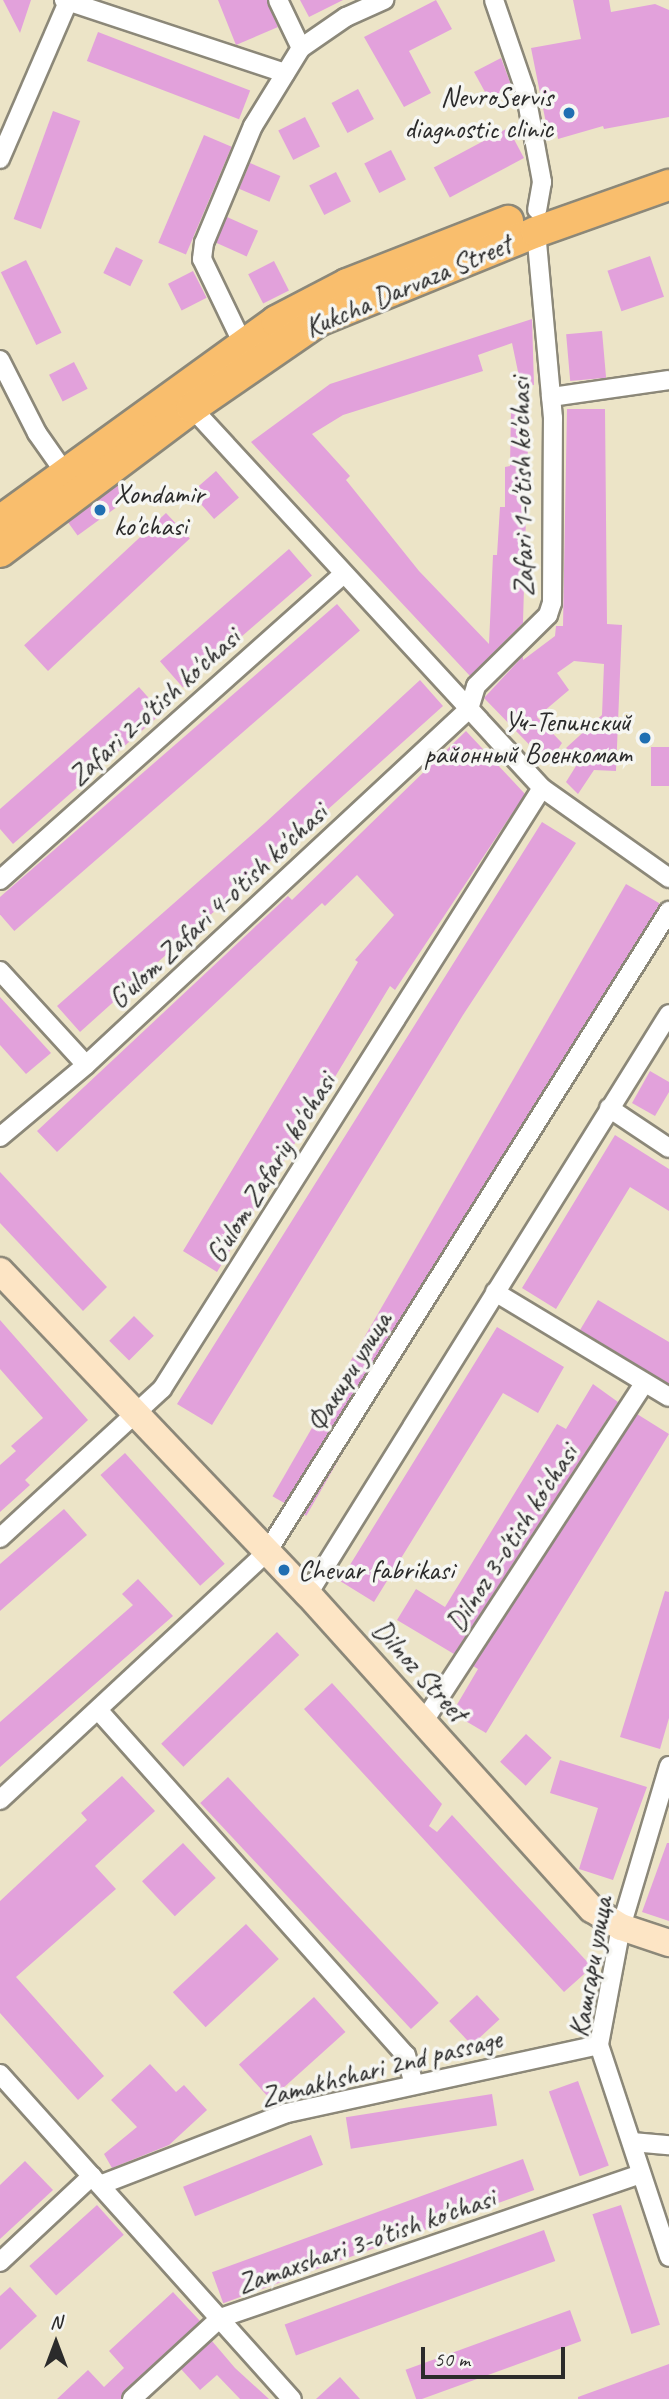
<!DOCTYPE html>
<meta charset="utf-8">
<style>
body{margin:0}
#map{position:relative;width:669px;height:2399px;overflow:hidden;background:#ece4c7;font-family:Caveat,sans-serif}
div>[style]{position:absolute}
.building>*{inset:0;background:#e2a1db;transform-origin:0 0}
.roads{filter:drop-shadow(2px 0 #8c8879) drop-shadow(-2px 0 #8c8879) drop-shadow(0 2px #8c8879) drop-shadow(0 -2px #8c8879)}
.street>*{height:18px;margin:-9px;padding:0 9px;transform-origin:9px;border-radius:9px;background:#fff}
.secondary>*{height:26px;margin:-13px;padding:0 13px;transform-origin:13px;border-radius:13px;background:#fde5c5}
.primary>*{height:30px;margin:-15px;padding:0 15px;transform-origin:15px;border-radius:15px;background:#f9be6d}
.dots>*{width:19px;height:19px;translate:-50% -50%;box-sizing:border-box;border:4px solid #f6f6f2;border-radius:50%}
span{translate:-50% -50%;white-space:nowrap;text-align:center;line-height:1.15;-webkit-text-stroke:7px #f6f6f2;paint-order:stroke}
.poi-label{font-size:28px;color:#2b2b2b}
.right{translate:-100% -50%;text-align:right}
.left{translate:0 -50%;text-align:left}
.street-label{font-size:28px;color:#2b2b2b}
.north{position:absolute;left:21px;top:2308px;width:70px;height:70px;-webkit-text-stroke:5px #f6f6f2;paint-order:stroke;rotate:0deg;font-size:19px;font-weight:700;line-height:28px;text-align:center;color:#2b2b2b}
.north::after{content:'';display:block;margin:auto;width:24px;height:32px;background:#2b2b2b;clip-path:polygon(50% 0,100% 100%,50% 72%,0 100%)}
.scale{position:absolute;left:421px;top:2347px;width:144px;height:32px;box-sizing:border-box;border:4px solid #2b2b2b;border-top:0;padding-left:9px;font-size:21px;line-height:24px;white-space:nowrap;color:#2b2b2b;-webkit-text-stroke:5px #f6f6f2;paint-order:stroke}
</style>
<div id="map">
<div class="building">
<div style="clip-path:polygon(3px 0,31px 0,20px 33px)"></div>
<div style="clip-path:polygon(218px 0,267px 0,278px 27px,236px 45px)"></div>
<div style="clip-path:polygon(300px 0,343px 0,309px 17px)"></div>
<div style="clip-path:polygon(436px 0,452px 29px,409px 51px,431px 93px,404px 107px,364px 37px)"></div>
<div style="clip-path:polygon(573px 0,609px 0,611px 12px,655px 4px,669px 10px,669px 117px,604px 129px,603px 126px,558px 139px,556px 127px,547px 128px,531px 48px,581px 39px)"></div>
<div style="left:98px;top:32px;width:163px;height:31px;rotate:21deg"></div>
<div style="clip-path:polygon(501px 58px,513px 90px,490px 101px,474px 72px)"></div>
<div style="left:358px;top:89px;width:34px;height:30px;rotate:62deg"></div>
<div style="left:53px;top:111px;width:29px;height:115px;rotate:20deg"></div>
<div style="left:305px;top:117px;width:33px;height:30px;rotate:63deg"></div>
<div style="left:508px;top:128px;width:34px;height:84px;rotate:62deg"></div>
<div style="left:204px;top:135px;width:30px;height:117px;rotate:23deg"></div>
<div style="left:391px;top:150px;width:33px;height:30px;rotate:63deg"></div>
<div style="left:250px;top:163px;width:33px;height:28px;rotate:23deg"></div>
<div style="left:336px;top:172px;width:33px;height:30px;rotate:63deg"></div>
<div style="left:227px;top:217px;width:34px;height:28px;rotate:24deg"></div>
<div style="left:116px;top:247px;width:30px;height:29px;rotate:26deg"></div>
<div style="left:650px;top:256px;width:43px;height:45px;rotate:71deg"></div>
<div style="left:26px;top:260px;width:81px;height:28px;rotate:64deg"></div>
<div style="left:274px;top:261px;width:33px;height:29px;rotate:63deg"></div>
<div style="left:193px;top:271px;width:30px;height:28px;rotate:63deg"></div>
<div style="clip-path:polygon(532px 319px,534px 385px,521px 386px,512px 343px,478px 355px,483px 371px,343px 415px,312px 434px,350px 476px,346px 480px,419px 571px,489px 644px,493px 555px,497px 555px,500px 507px,505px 507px,505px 467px,510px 466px,511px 409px,529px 409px,523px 623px,470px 676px,251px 442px,330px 384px)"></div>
<div style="left:602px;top:331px;width:47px;height:36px;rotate:85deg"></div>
<div style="left:74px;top:362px;width:30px;height:28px;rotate:63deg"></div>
<div style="clip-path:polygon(567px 409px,605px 409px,607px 624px,622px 625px,616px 771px,594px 770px,578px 794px,566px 782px,581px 758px,566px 748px,602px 715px,604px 664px,574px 661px,557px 673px,569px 690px,537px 717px,562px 743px,548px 764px,484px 698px,523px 656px,523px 660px,555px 636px,556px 626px,563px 626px)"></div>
<div style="left:216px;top:471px;width:35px;height:33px;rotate:49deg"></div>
<div style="left:121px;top:483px;width:17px;height:66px;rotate:54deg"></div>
<div style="left:166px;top:513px;width:35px;height:194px;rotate:47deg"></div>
<div style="left:289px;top:549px;width:35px;height:171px;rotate:49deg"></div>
<div style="left:337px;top:604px;width:35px;height:458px;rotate:49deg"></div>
<div style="clip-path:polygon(420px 680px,443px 706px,80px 1032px,57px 1006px,265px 823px)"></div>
<div style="clip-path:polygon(139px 687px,162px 713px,13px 844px,0 829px,0 809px)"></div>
<div style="clip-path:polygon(466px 731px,525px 794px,395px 990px,390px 986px,217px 1272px,183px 1251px,358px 962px,355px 960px,394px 915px,357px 875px,325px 906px,322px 903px,57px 1152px,37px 1131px,288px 896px,292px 900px)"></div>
<div style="left:651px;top:747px;width:18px;height:39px"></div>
<div style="clip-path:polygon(542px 822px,576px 843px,463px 1015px,212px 1425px,177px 1404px)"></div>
<div style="left:626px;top:884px;width:39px;height:707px;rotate:30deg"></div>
<div style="clip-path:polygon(0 997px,51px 1053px,26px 1074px,0 1045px)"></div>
<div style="clip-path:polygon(650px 1071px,669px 1082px,669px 1092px,655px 1116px,632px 1103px)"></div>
<div style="clip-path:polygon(615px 1135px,669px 1169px,669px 1211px,630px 1187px,556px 1309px,522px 1288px)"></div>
<div style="clip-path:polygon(0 1172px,107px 1287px,83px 1311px,0 1223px)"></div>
<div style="clip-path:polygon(598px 1300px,669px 1342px,669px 1384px,580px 1330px)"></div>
<div style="left:134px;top:1316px;width:28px;height:35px;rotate:45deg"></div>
<div style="clip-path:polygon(0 1320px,88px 1420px,25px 1480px,30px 1485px,0 1512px,0 1465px,16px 1451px,11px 1446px,43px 1418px,0 1369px)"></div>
<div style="clip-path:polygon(497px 1327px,564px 1367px,538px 1413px,503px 1393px,374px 1602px,340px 1581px)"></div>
<div style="clip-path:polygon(593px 1384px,618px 1402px,454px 1654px,397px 1620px,416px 1589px,445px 1607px,557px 1424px,566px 1429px)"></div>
<div style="clip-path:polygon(637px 1414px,669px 1434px,486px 1733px,452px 1713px,478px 1669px,473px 1666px)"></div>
<div style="left:125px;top:1453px;width:149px;height:33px;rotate:48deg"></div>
<div style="clip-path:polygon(64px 1509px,87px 1535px,0 1611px,0 1564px)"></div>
<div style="clip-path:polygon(138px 1579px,173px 1616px,0 1767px,0 1722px,133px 1605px,122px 1594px)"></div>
<div style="clip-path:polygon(665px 1591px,669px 1592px,669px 1718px,660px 1749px,620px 1737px)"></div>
<div style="left:277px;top:1632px;width:32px;height:161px;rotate:46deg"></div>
<div style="clip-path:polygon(332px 1683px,442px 1804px,429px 1826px,437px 1832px,452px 1815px,592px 1967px,564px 1992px,304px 1709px)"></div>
<div style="left:526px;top:1734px;width:35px;height:38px;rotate:43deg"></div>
<div style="clip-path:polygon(560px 1760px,647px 1787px,613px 1880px,579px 1869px,598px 1808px,550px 1793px)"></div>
<div style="clip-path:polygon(122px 1776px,155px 1811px,95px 1866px,116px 1889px,16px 1977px,104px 2076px,78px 2100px,0 2013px,0 1901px,87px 1820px,81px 1813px)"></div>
<div style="left:228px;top:1777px;width:309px;height:38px;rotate:47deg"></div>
<div style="left:183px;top:1843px;width:48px;height:56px;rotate:47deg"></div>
<div style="clip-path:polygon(667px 1843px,669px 1843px,669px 1921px,642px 1912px)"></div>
<div style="left:246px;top:1924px;width:48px;height:100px;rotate:47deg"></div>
<div style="left:477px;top:1995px;width:33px;height:38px;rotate:47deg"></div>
<div style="left:314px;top:1997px;width:47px;height:101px;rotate:48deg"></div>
<div style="clip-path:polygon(150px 2064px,176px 2092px,184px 2085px,207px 2110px,169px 2145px,112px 2168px,104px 2154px,137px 2127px,111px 2100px)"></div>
<div style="left:578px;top:2081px;width:90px;height:31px;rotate:70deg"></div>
<div style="left:492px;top:2094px;width:32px;height:148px;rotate:81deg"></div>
<div style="left:311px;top:2135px;width:32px;height:138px;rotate:68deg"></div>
<div style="left:523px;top:2159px;width:33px;height:331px;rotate:70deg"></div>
<div style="clip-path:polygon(25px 2161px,53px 2190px,0 2239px,0 2185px)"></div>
<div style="left:97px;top:2205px;width:40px;height:91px;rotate:48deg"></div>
<div style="left:621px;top:2205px;width:126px;height:30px;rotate:72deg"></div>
<div style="left:544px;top:2230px;width:33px;height:276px;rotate:70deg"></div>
<div style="clip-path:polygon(10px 2287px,37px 2316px,0 2350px,0 2296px)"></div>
<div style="clip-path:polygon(173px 2292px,200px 2321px,124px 2391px,121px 2399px,57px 2399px,88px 2370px,104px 2387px,124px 2368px,109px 2351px)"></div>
<div style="left:570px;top:2310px;width:33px;height:175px;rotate:70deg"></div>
<div style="clip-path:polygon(212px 2341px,235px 2368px,269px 2399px,240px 2399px,217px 2375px,200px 2390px,181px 2369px)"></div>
<div style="clip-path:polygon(669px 2364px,669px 2399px,578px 2399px,578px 2397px)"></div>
<div style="clip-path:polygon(340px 2377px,360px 2399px,316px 2399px)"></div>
</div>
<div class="roads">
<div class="street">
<div style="left:64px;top:0;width:233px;rotate:18.3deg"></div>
<div style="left:278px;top:0;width:53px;rotate:64.4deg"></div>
<div style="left:494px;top:0;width:95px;rotate:71deg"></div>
<div style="left:525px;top:90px;width:94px;rotate:79.5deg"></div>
<div style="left:542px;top:182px;width:28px;rotate:100deg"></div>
<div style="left:0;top:159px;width:171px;rotate:-66.6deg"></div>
<div style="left:242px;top:342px;width:92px;rotate:-115.7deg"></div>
<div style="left:202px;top:259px;width:16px;rotate:-83deg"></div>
<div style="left:204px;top:243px;width:127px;rotate:-67.3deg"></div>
<div style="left:253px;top:126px;width:92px;rotate:-58.4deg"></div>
<div style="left:301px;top:48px;width:55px;rotate:-34.6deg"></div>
<div style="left:346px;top:17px;width:42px;rotate:-24.1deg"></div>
<div style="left:0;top:360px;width:82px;rotate:63.1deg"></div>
<div style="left:37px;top:433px;width:57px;rotate:54.9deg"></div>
<div style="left:551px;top:397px;width:119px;rotate:-8.2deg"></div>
<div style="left:192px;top:408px;width:517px;rotate:47.35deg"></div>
<div style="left:542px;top:788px;width:156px;rotate:35.3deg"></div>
<div style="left:0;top:880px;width:460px;rotate:-41.7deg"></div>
<div style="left:0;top:971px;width:127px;rotate:47.5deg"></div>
<div style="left:609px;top:1108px;width:72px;rotate:33.7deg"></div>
<div style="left:0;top:1137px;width:112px;rotate:-39.9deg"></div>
<div style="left:86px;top:1065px;width:523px;rotate:-42.91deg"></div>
<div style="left:469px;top:709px;width:24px;rotate:-73deg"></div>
<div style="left:476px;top:686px;width:101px;rotate:-44.6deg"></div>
<div style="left:548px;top:615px;width:13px;rotate:-72deg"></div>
<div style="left:552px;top:603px;width:185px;rotate:-89.7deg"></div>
<div style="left:553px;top:418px;width:187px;rotate:-95.2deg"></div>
<div style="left:495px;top:1292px;width:203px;rotate:31.1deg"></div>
<div style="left:0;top:1538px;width:220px;rotate:-42.6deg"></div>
<div style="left:162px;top:1389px;width:711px;rotate:-57.7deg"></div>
<div style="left:308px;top:1594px;width:683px;rotate:-58.1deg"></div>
<div style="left:99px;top:1711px;width:461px;rotate:48.3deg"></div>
<div style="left:406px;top:2055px;width:28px;rotate:75deg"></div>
<div style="left:424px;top:1721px;width:403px;rotate:-56.9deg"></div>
<div style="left:669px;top:1766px;width:168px;rotate:106.6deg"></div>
<div style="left:621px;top:1927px;width:120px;rotate:100.6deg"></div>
<div style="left:599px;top:2045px;width:223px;rotate:71.7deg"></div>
<div style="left:0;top:1800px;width:364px;rotate:-42.9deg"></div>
<div style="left:267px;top:1552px;width:757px;rotate:-57.91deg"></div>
<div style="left:0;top:2074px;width:437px;rotate:48.1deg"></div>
<div style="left:632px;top:2142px;width:37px;rotate:5deg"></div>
<div style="left:100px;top:2185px;width:200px;rotate:-21.1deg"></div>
<div style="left:287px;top:2113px;width:319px;rotate:-12.3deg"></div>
<div style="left:0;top:2262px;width:126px;rotate:-43.1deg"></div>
<div style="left:132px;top:2399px;width:120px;rotate:-42.6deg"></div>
<div style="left:220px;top:2318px;width:445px;rotate:-18.9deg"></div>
</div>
<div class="secondary">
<div style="left:0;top:1271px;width:446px;rotate:46.4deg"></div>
<div style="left:308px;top:1594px;width:424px;rotate:48deg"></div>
<div style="left:592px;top:1909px;width:34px;rotate:32deg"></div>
<div style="left:621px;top:1927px;width:51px;rotate:18.4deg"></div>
</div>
<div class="primary">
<div style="left:0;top:521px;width:341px;rotate:-35.9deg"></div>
<div style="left:276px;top:321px;width:80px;rotate:-27.5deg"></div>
<div style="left:347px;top:284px;width:173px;rotate:-21.4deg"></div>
<div style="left:0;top:552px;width:240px;rotate:-36.9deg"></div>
<div style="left:192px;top:408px;width:153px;rotate:-34.6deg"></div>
<div style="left:318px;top:321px;width:235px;rotate:-22.2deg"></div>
<div style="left:536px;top:232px;width:141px;rotate:-19.5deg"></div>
</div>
</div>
<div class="dots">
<div style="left:569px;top:113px;background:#1f6fb2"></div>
<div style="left:100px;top:510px;background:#1f6fb2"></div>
<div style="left:645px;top:738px;background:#1f6fb2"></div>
<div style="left:284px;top:1570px;background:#1f6fb2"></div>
</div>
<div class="poi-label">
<span class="right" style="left:553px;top:113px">NevroServis<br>diagnostic clinic</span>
<span class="left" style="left:114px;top:510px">Xondamir<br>ko'chasi</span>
<span class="right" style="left:631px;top:738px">Уч-Тепинский<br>районный Военкомат</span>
<span class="left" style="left:298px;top:1570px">Chevar fabrikasi</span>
</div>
<div class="street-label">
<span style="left:408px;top:286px;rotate:-23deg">Kukcha Darvaza Street</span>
<span style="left:522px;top:487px;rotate:-91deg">Zafari 1-o'tish ko'chasi</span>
<span style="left:154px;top:707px;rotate:-42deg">Zafari 2-o'tish ko'chasi</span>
<span style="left:218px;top:906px;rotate:-43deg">G'ulom Zafari 4-o'tish ko'chasi</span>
<span style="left:271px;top:1168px;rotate:-58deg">G'ulom Zafariy ko'chasi</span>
<span style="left:349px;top:1372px;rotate:-58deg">Факири улица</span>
<span style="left:512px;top:1538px;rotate:-57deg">Dilnoz 3-o'tish ko'chasi</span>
<span style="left:420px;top:1671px;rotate:48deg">Dilnoz Street</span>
<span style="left:591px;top:1967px;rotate:-80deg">Кашгари улица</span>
<span style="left:381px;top:2068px;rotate:-14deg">Zamakhshari 2nd passage</span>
<span style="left:366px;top:2241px;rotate:-19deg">Zamaxshari 3-o'tish ko'chasi</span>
</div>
<div class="north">N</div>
<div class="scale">50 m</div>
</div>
